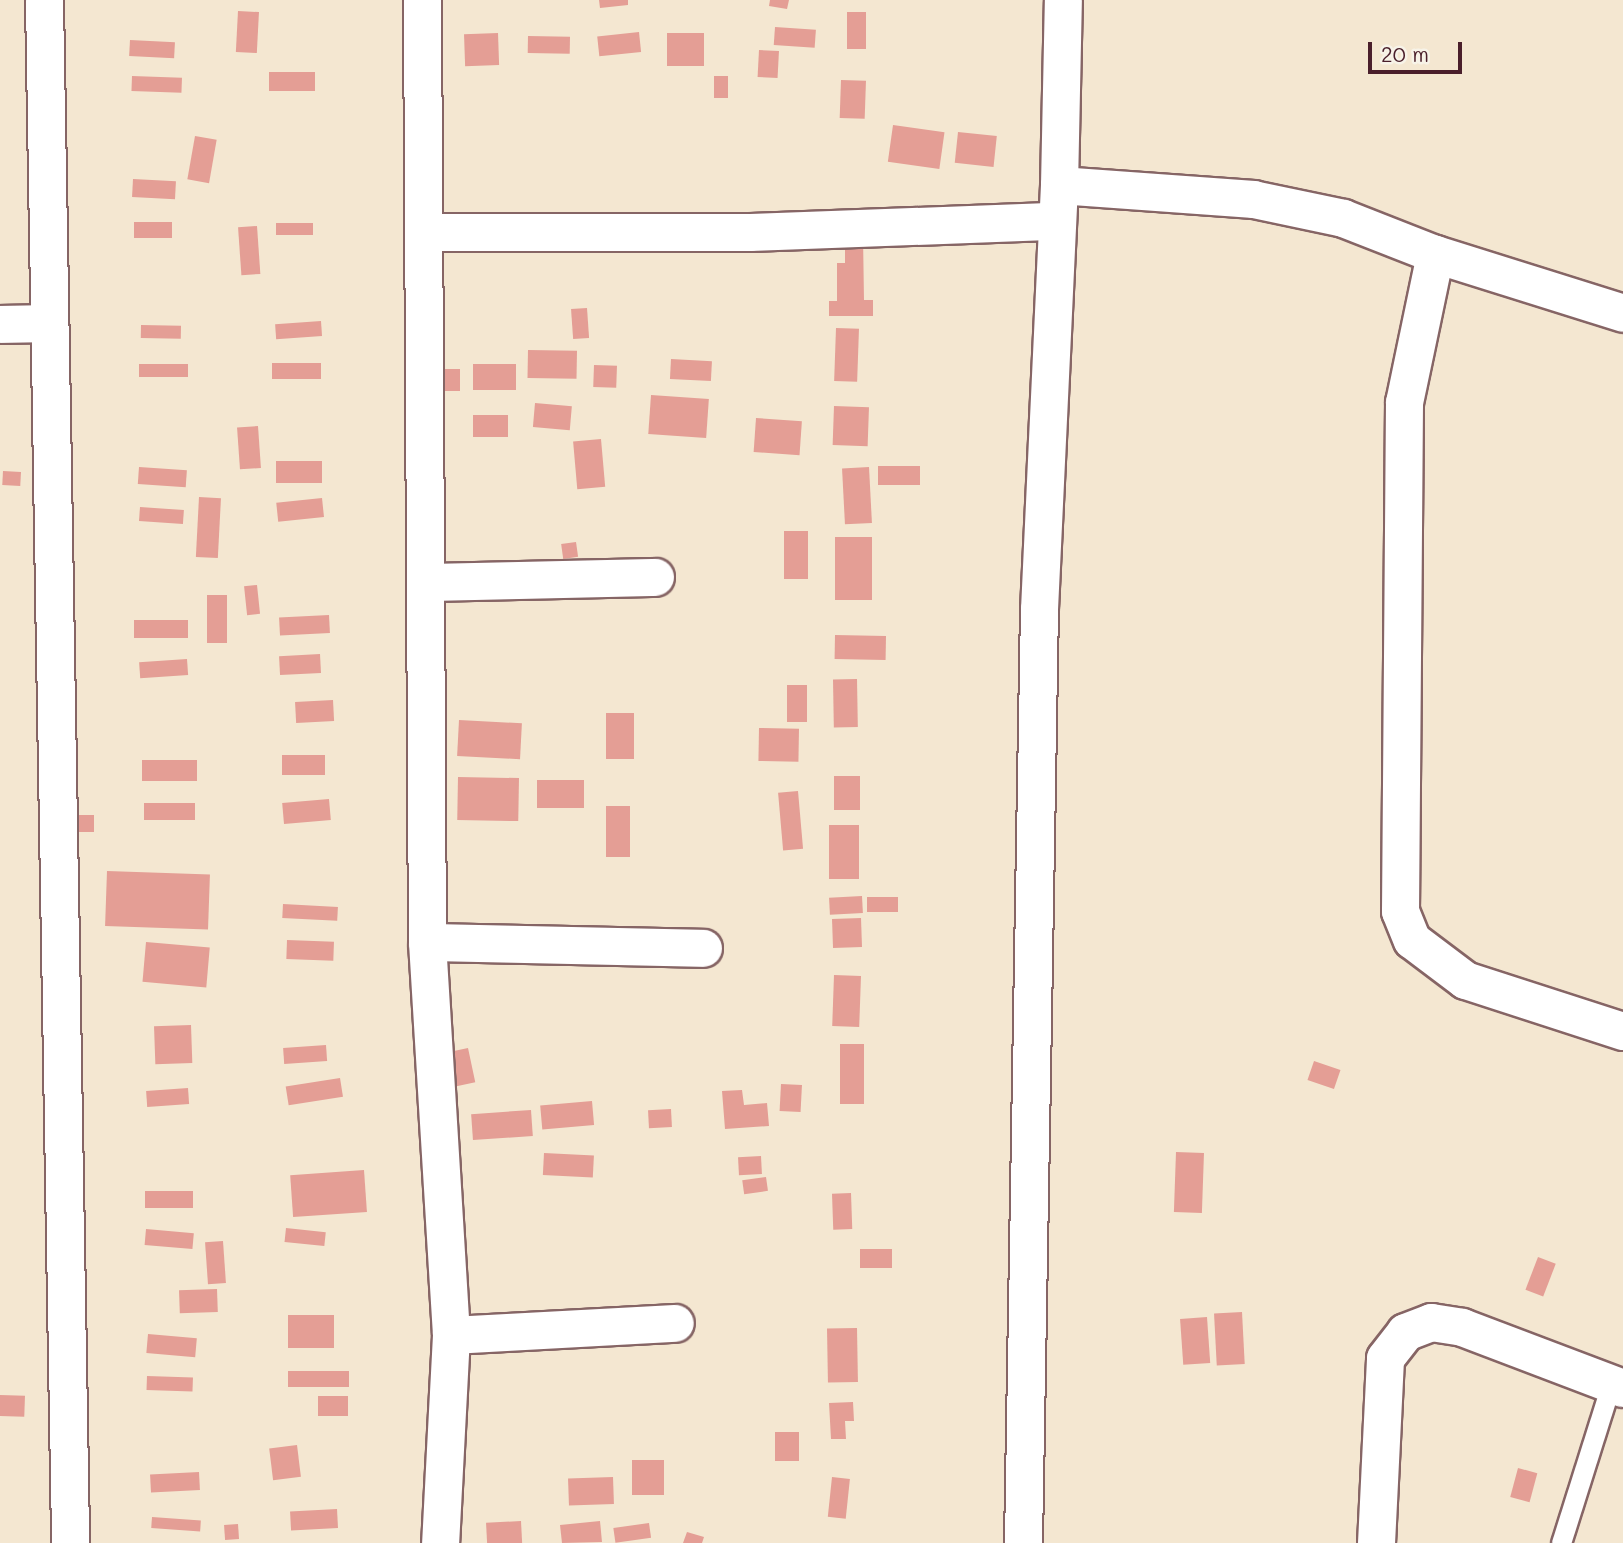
<!DOCTYPE html>
<style>
body{margin:0}
#map{position:relative;width:1623px;height:1543px;overflow:hidden;background:#f4e7d1;font-family:Mali,sans-serif}
div>[style]{position:absolute}
.building>*{inset:0;background:#e49e95;transform-origin:0 0}
.roads{filter:drop-shadow(2px 0 #866565) drop-shadow(-2px 0 #866565) drop-shadow(0 2px #866565) drop-shadow(0 -2px #866565)}
.service>*{height:19px;margin:-9.5px;padding:0 9.5px;transform-origin:9.5px;border-radius:9.5px;background:#fff}
.minor>*{height:37px;margin:-18.5px;padding:0 18.5px;transform-origin:18.5px;border-radius:18.5px;background:#fff}
span{translate:-50% -50%;white-space:nowrap;text-align:center;line-height:1.15;-webkit-text-stroke:6px #f7f3e8;paint-order:stroke}
.scale{position:absolute;left:1368px;top:42px;width:94px;height:32px;box-sizing:border-box;border:4px solid #4a1f2b;border-top:0;padding-left:9px;font-size:21px;line-height:24px;white-space:nowrap;color:#4a1f2b;-webkit-text-stroke:5px #f7f3e8;paint-order:stroke}
</style>
<div id="map">
<div class="building">
<div style="clip-path:polygon(599px 0,628px 0,628px 5px,600px 8px)"></div>
<div style="clip-path:polygon(770px 0,789px 0,787px 9px,769px 6px)"></div>
<div style="left:238px;top:11px;width:21px;height:41px;rotate:3deg"></div>
<div style="left:847px;top:12px;width:19px;height:37px"></div>
<div style="left:775px;top:27px;width:41px;height:18px;rotate:4deg"></div>
<div style="left:639px;top:32px;width:20px;height:42px;rotate:84deg"></div>
<div style="left:498px;top:33px;width:32px;height:34px;rotate:88deg"></div>
<div style="left:667px;top:33px;width:37px;height:33px"></div>
<div style="left:528px;top:36px;width:42px;height:17px;rotate:1deg"></div>
<div style="left:130px;top:40px;width:45px;height:16px;rotate:3deg"></div>
<div style="left:759px;top:50px;width:20px;height:27px;rotate:3deg"></div>
<div style="left:269px;top:72px;width:46px;height:19px"></div>
<div style="left:132px;top:76px;width:50px;height:15px;rotate:2deg"></div>
<div style="left:714px;top:76px;width:14px;height:22px"></div>
<div style="left:841px;top:80px;width:25px;height:38px;rotate:2deg"></div>
<div style="left:893px;top:125px;width:52px;height:37px;rotate:8deg"></div>
<div style="left:958px;top:132px;width:39px;height:31px;rotate:6deg"></div>
<div style="left:195px;top:136px;width:22px;height:44px;rotate:10deg"></div>
<div style="left:133px;top:179px;width:43px;height:18px;rotate:3deg"></div>
<div style="left:134px;top:222px;width:38px;height:16px"></div>
<div style="left:276px;top:223px;width:37px;height:12px"></div>
<div style="left:257px;top:226px;width:48px;height:19px;rotate:86deg"></div>
<div style="clip-path:polygon(845px 235px,863px 235px,864px 300px,873px 300px,873px 316px,829px 316px,829px 301px,837px 301px,837px 263px,845px 263px)"></div>
<div style="left:587px;top:308px;width:30px;height:16px;rotate:86deg"></div>
<div style="left:321px;top:321px;width:15px;height:46px;rotate:86deg"></div>
<div style="left:141px;top:325px;width:40px;height:13px;rotate:1deg"></div>
<div style="left:836px;top:328px;width:23px;height:53px;rotate:2deg"></div>
<div style="left:528px;top:350px;width:49px;height:28px;rotate:1deg"></div>
<div style="left:671px;top:359px;width:41px;height:20px;rotate:3deg"></div>
<div style="left:272px;top:363px;width:49px;height:16px"></div>
<div style="left:139px;top:364px;width:49px;height:13px"></div>
<div style="left:473px;top:364px;width:43px;height:26px"></div>
<div style="left:594px;top:365px;width:23px;height:22px;rotate:2deg"></div>
<div style="left:444px;top:369px;width:16px;height:22px"></div>
<div style="left:651px;top:395px;width:58px;height:39px;rotate:4deg"></div>
<div style="left:535px;top:403px;width:37px;height:24px;rotate:5deg"></div>
<div style="left:834px;top:406px;width:35px;height:39px;rotate:2deg"></div>
<div style="left:473px;top:415px;width:35px;height:22px"></div>
<div style="left:756px;top:418px;width:46px;height:34px;rotate:4deg"></div>
<div style="left:258px;top:426px;width:42px;height:21px;rotate:86deg"></div>
<div style="left:601px;top:439px;width:48px;height:28px;rotate:85deg"></div>
<div style="left:276px;top:461px;width:46px;height:22px"></div>
<div style="left:920px;top:466px;width:19px;height:42px;rotate:90deg"></div>
<div style="left:139px;top:467px;width:48px;height:17px;rotate:4deg"></div>
<div style="left:869px;top:467px;width:56px;height:27px;rotate:87deg"></div>
<div style="left:3px;top:471px;width:18px;height:14px;rotate:3deg"></div>
<div style="left:199px;top:497px;width:22px;height:60px;rotate:3deg"></div>
<div style="left:322px;top:498px;width:19px;height:46px;rotate:84deg"></div>
<div style="left:140px;top:507px;width:44px;height:14px;rotate:4deg"></div>
<div style="left:784px;top:531px;width:24px;height:48px"></div>
<div style="left:835px;top:537px;width:37px;height:63px"></div>
<div style="left:576px;top:542px;width:15px;height:15px;rotate:82deg"></div>
<div style="left:257px;top:585px;width:29px;height:13px;rotate:84deg"></div>
<div style="left:207px;top:595px;width:20px;height:48px"></div>
<div style="left:329px;top:615px;width:18px;height:50px;rotate:87deg"></div>
<div style="left:134px;top:620px;width:54px;height:18px"></div>
<div style="left:835px;top:635px;width:51px;height:24px;rotate:1deg"></div>
<div style="left:320px;top:654px;width:19px;height:41px;rotate:87deg"></div>
<div style="left:187px;top:659px;width:16px;height:48px;rotate:86deg"></div>
<div style="left:857px;top:679px;width:48px;height:24px;rotate:89deg"></div>
<div style="left:787px;top:685px;width:20px;height:37px"></div>
<div style="left:333px;top:700px;width:21px;height:38px;rotate:87deg"></div>
<div style="left:606px;top:713px;width:28px;height:46px"></div>
<div style="left:459px;top:720px;width:63px;height:36px;rotate:3deg"></div>
<div style="left:759px;top:728px;width:40px;height:33px;rotate:1deg"></div>
<div style="left:325px;top:755px;width:20px;height:43px;rotate:90deg"></div>
<div style="left:197px;top:760px;width:21px;height:55px;rotate:90deg"></div>
<div style="left:834px;top:776px;width:26px;height:34px"></div>
<div style="left:458px;top:777px;width:61px;height:43px;rotate:1deg"></div>
<div style="left:537px;top:780px;width:47px;height:28px"></div>
<div style="left:798px;top:791px;width:58px;height:20px;rotate:85deg"></div>
<div style="left:329px;top:799px;width:21px;height:47px;rotate:85deg"></div>
<div style="left:144px;top:803px;width:51px;height:17px"></div>
<div style="left:606px;top:806px;width:24px;height:51px"></div>
<div style="left:75px;top:815px;width:19px;height:17px"></div>
<div style="left:829px;top:825px;width:30px;height:54px"></div>
<div style="left:107px;top:871px;width:103px;height:55px;rotate:2deg"></div>
<div style="left:862px;top:896px;width:17px;height:33px;rotate:87deg"></div>
<div style="left:867px;top:897px;width:31px;height:15px"></div>
<div style="left:283px;top:904px;width:55px;height:14px;rotate:3deg"></div>
<div style="left:861px;top:918px;width:29px;height:29px;rotate:88deg"></div>
<div style="left:287px;top:940px;width:47px;height:19px;rotate:2deg"></div>
<div style="left:146px;top:942px;width:64px;height:40px;rotate:5deg"></div>
<div style="left:834px;top:975px;width:27px;height:51px;rotate:2deg"></div>
<div style="left:191px;top:1025px;width:38px;height:37px;rotate:88deg"></div>
<div style="left:840px;top:1044px;width:24px;height:60px"></div>
<div style="left:326px;top:1045px;width:16px;height:43px;rotate:86deg"></div>
<div style="left:468px;top:1048px;width:35px;height:24px;rotate:78deg"></div>
<div style="left:1314px;top:1061px;width:28px;height:20px;rotate:19deg"></div>
<div style="left:340px;top:1078px;width:19px;height:55px;rotate:81deg"></div>
<div style="left:781px;top:1084px;width:21px;height:27px;rotate:3deg"></div>
<div style="left:188px;top:1088px;width:16px;height:42px;rotate:86deg"></div>
<div style="clip-path:polygon(742px 1090px,744px 1105px,767px 1103px,769px 1126px,725px 1129px,722px 1091px)"></div>
<div style="left:592px;top:1101px;width:24px;height:52px;rotate:85deg"></div>
<div style="left:671px;top:1109px;width:18px;height:23px;rotate:87deg"></div>
<div style="left:531px;top:1110px;width:26px;height:60px;rotate:86deg"></div>
<div style="left:1176px;top:1152px;width:28px;height:60px;rotate:2deg"></div>
<div style="left:544px;top:1153px;width:50px;height:22px;rotate:3deg"></div>
<div style="left:761px;top:1156px;width:18px;height:23px;rotate:87deg"></div>
<div style="left:364px;top:1170px;width:42px;height:74px;rotate:86deg"></div>
<div style="left:766px;top:1177px;width:14px;height:24px;rotate:82deg"></div>
<div style="left:145px;top:1191px;width:48px;height:17px"></div>
<div style="left:851px;top:1193px;width:36px;height:19px;rotate:88deg"></div>
<div style="left:286px;top:1228px;width:40px;height:14px;rotate:6deg"></div>
<div style="left:146px;top:1229px;width:48px;height:16px;rotate:5deg"></div>
<div style="left:223px;top:1241px;width:42px;height:18px;rotate:86deg"></div>
<div style="left:892px;top:1249px;width:19px;height:32px;rotate:90deg"></div>
<div style="left:1538px;top:1257px;width:19px;height:35px;rotate:21deg"></div>
<div style="left:217px;top:1289px;width:23px;height:38px;rotate:88deg"></div>
<div style="left:1242px;top:1312px;width:52px;height:28px;rotate:87deg"></div>
<div style="left:288px;top:1315px;width:46px;height:33px"></div>
<div style="left:1207px;top:1317px;width:46px;height:27px;rotate:86deg"></div>
<div style="left:857px;top:1328px;width:54px;height:30px;rotate:89deg"></div>
<div style="left:148px;top:1334px;width:49px;height:19px;rotate:5deg"></div>
<div style="left:288px;top:1371px;width:61px;height:16px"></div>
<div style="left:147px;top:1376px;width:46px;height:14px;rotate:2deg"></div>
<div style="left:0;top:1395px;width:25px;height:21px;rotate:2deg"></div>
<div style="left:318px;top:1396px;width:30px;height:20px"></div>
<div style="clip-path:polygon(853px 1402px,854px 1421px,845px 1421px,846px 1439px,831px 1439px,829px 1403px)"></div>
<div style="left:775px;top:1432px;width:24px;height:29px"></div>
<div style="left:297px;top:1445px;width:32px;height:28px;rotate:83deg"></div>
<div style="left:632px;top:1460px;width:32px;height:35px"></div>
<div style="left:1518px;top:1468px;width:20px;height:30px;rotate:15deg"></div>
<div style="left:199px;top:1472px;width:18px;height:49px;rotate:87deg"></div>
<div style="left:613px;top:1477px;width:27px;height:45px;rotate:88deg"></div>
<div style="left:832px;top:1477px;width:18px;height:40px;rotate:6deg"></div>
<div style="left:337px;top:1509px;width:19px;height:47px;rotate:87deg"></div>
<div style="left:152px;top:1517px;width:49px;height:11px;rotate:4deg"></div>
<div style="left:521px;top:1521px;width:22px;height:35px;rotate:87deg"></div>
<div style="clip-path:polygon(600px 1521px,602px 1542px,562px 1543px,560px 1525px)"></div>
<div style="left:649px;top:1523px;width:15px;height:36px;rotate:82deg"></div>
<div style="left:238px;top:1524px;width:15px;height:14px;rotate:86deg"></div>
<div style="clip-path:polygon(687px 1532px,704px 1537px,702px 1543px,683px 1543px)"></div>
</div>
<div class="roads">
<div class="service">
<div style="left:1561px;top:1543px;width:167px;rotate:-72.5deg"></div>
</div>
<div class="minor">
<div style="left:44px;top:0;width:1543px;rotate:89.03deg"></div>
<div style="left:422px;top:0;width:942px;rotate:89.7deg"></div>
<div style="left:427px;top:942px;width:394px;rotate:86.5deg"></div>
<div style="left:451px;top:1335px;width:208px;rotate:93deg"></div>
<div style="left:1059px;top:185px;width:195px;rotate:4.1deg"></div>
<div style="left:1253px;top:199px;width:92px;rotate:11.9deg"></div>
<div style="left:1343px;top:218px;width:99px;rotate:21.4deg"></div>
<div style="left:1435px;top:254px;width:197px;rotate:17.4deg"></div>
<div style="left:425px;top:232px;width:325px"></div>
<div style="left:750px;top:232px;width:305px;rotate:-2.1deg"></div>
<div style="left:1435px;top:254px;width:151px;rotate:101.8deg"></div>
<div style="left:1404px;top:402px;width:509px;rotate:90.45deg"></div>
<div style="left:1400px;top:911px;width:31px;rotate:68deg"></div>
<div style="left:1412px;top:940px;width:66px;rotate:37deg"></div>
<div style="left:1465px;top:980px;width:166px;rotate:17.9deg"></div>
<div style="left:0;top:324px;width:46px;rotate:-1.2deg"></div>
<div style="left:426px;top:582px;width:229px;rotate:-1.3deg"></div>
<div style="left:427px;top:942px;width:276px;rotate:1.2deg"></div>
<div style="left:451px;top:1335px;width:224px;rotate:-3.1deg"></div>
<div style="left:1023px;top:1543px;width:934px;rotate:-89.02deg"></div>
<div style="left:1039px;top:609px;width:424px;rotate:-87.3deg"></div>
<div style="left:1059px;top:185px;width:185px;rotate:-88.8deg"></div>
<div style="left:1376px;top:1543px;width:185px;rotate:-87.2deg"></div>
<div style="left:1385px;top:1358px;width:33px;rotate:-52deg"></div>
<div style="left:1405px;top:1332px;width:28px;rotate:-21deg"></div>
<div style="left:1431px;top:1322px;width:31px;rotate:9deg"></div>
<div style="left:1462px;top:1327px;width:172px;rotate:20.8deg"></div>
</div>
</div>
<div class="scale">20 m</div>
</div>
